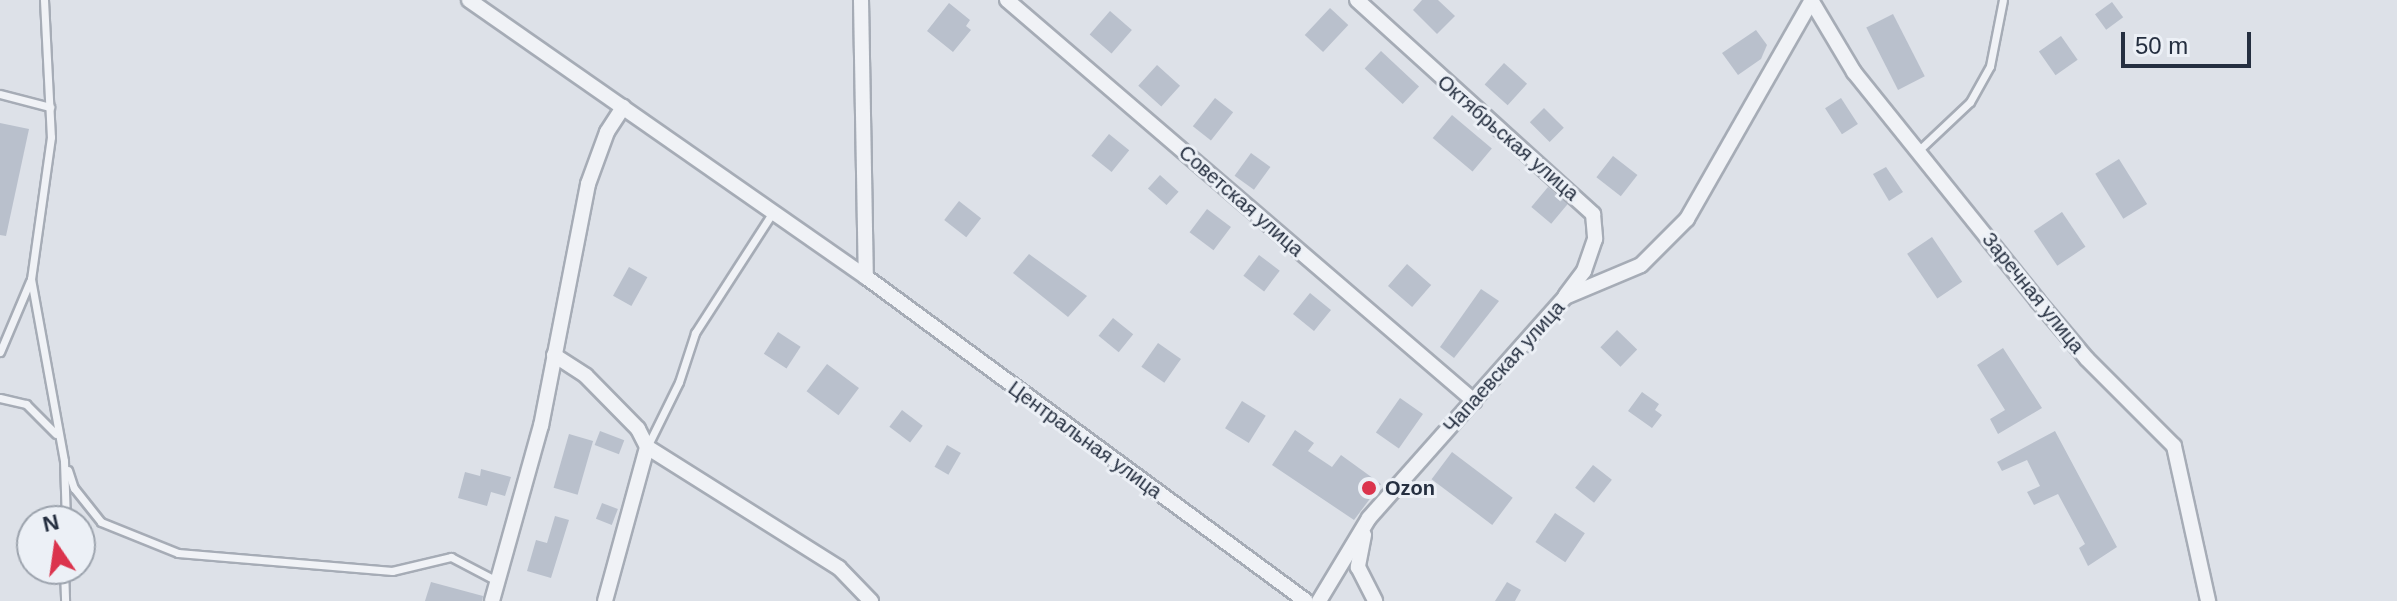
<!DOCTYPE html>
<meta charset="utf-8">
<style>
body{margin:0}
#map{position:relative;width:2397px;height:601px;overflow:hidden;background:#dde1e8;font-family:Helvetica,sans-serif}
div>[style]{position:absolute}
.building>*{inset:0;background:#b9c0cc;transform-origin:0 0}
.roads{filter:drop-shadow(2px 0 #a6acb6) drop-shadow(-2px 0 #a6acb6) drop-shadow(0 2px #a6acb6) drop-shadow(0 -2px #a6acb6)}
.lane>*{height:7px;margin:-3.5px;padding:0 3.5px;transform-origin:3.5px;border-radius:3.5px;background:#f0f2f6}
.street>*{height:14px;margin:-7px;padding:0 7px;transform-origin:7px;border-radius:7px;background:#f0f2f6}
.dots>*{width:22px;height:22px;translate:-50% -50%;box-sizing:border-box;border:4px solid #ecf0f6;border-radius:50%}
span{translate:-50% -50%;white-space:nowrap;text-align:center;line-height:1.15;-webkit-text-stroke:6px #ecf0f6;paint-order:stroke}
.street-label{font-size:20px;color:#252f40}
.poi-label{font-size:20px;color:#252f40;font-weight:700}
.left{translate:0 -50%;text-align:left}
.north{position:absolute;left:16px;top:505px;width:80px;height:80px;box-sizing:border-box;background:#ecf0f6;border:2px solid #9ca3ad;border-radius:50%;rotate:347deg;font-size:22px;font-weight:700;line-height:32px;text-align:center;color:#252f40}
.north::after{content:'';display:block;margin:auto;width:28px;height:36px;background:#db344d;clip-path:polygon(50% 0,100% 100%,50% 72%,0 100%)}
.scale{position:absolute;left:2121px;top:32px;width:130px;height:36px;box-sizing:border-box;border:4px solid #252f40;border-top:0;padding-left:10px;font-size:24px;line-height:28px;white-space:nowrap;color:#252f40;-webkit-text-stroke:6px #ecf0f6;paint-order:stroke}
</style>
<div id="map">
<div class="building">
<div style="clip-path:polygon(1422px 0,1438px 0,1455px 16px,1437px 34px,1413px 10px)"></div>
<div style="left:2112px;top:2px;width:19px;height:21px;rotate:54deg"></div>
<div style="clip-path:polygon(949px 3px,970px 20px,966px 26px,971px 30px,953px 52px,927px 31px)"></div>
<div style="left:1330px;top:8px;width:25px;height:37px;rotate:43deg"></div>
<div style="left:1110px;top:11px;width:29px;height:31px;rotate:41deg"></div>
<div style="left:1893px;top:14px;width:70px;height:30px;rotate:63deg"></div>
<div style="clip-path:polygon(1756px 30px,1767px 45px,1761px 59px,1738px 75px,1722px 53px)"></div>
<div style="left:2061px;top:36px;width:29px;height:27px;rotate:55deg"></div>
<div style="left:1381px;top:51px;width:52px;height:24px;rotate:43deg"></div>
<div style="left:1504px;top:63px;width:31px;height:29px;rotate:42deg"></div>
<div style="left:1157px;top:65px;width:31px;height:28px;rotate:42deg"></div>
<div style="left:1215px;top:98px;width:23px;height:36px;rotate:38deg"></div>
<div style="left:1841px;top:98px;width:31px;height:19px;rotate:57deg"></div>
<div style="left:1544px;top:108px;width:28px;height:20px;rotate:45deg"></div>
<div style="left:1452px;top:115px;width:52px;height:30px;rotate:40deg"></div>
<div style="clip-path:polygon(0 123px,29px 129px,6px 236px,0 235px)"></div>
<div style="left:1109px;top:134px;width:26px;height:28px;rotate:39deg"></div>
<div style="left:1251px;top:153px;width:24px;height:28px;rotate:36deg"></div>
<div style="left:1613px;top:156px;width:31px;height:27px;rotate:38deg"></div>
<div style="left:2119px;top:159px;width:53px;height:28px;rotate:58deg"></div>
<div style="clip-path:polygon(1886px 167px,1903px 192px,1889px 201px,1873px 174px)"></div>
<div style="left:1160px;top:175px;width:25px;height:18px;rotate:42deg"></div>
<div style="left:1548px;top:187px;width:26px;height:26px;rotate:40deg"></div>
<div style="left:959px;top:201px;width:28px;height:24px;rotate:38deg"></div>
<div style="left:1207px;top:209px;width:30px;height:29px;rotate:37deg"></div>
<div style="left:2062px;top:212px;width:42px;height:34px;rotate:56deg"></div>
<div style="left:1932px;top:237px;width:54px;height:30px;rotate:56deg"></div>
<div style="clip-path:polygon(1029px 254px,1087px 296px,1068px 317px,1013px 273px)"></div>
<div style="left:1259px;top:255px;width:26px;height:26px;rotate:37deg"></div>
<div style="left:1407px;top:264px;width:32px;height:29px;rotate:41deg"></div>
<div style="left:629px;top:267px;width:21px;height:33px;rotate:29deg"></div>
<div style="clip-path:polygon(1481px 289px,1499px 301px,1454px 358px,1440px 347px)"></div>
<div style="left:1310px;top:293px;width:27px;height:27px;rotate:39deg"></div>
<div style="left:1113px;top:318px;width:26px;height:23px;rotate:39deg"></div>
<div style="left:1617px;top:330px;width:28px;height:24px;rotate:44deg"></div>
<div style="left:778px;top:332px;width:27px;height:26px;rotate:33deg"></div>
<div style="left:1158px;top:343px;width:28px;height:29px;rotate:35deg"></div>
<div style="clip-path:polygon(2003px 348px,2042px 408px,1998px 434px,1990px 419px,2005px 410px,1977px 365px)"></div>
<div style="left:827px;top:364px;width:40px;height:34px;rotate:37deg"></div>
<div style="clip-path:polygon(1642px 392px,1659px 404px,1655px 410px,1662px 415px,1652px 428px,1628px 411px)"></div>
<div style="left:1400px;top:398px;width:28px;height:42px;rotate:35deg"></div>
<div style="left:1242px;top:401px;width:28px;height:32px;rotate:32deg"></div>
<div style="left:902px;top:410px;width:26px;height:21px;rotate:37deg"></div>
<div style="clip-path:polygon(1295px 430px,1314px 443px,1308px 451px,1332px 467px,1341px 455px,1381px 484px,1354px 520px,1272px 465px)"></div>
<div style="left:600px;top:431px;width:26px;height:15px;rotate:21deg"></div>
<div style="clip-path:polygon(2055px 431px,2117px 547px,2088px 566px,2079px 548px,2085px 544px,2058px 494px,2034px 505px,2027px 492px,2040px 486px,2027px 460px,2002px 471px,1997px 462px)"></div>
<div style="left:569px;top:434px;width:25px;height:56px;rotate:16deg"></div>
<div style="left:947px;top:445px;width:16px;height:25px;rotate:30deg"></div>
<div style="left:1452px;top:452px;width:76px;height:34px;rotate:37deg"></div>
<div style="left:1593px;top:465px;width:24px;height:29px;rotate:38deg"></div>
<div style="clip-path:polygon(481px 469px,511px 477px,505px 496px,491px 492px,487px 506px,458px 498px,465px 472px,480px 476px)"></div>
<div style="left:602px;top:503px;width:17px;height:17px;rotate:21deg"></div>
<div style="left:1555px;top:513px;width:36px;height:35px;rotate:34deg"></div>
<div style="clip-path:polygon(555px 516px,569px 520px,551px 578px,527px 571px,536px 540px,547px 543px)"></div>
<div style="clip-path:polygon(431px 582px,483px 596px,482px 601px,425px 601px)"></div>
<div style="clip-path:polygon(1507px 582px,1521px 590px,1515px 601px,1495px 601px)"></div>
</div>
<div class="roads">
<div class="lane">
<div style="left:44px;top:0;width:137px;rotate:87.1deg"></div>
<div style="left:51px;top:137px;width:143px;rotate:98deg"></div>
<div style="left:31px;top:279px;width:185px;rotate:79.7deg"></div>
<div style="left:64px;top:461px;width:60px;rotate:88.1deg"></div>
<div style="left:0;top:94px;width:52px;rotate:14.6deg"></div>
<div style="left:1918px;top:151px;width:71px;rotate:-43.3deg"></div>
<div style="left:1970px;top:102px;width:41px;rotate:-60.9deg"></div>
<div style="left:1990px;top:66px;width:67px;rotate:-78.9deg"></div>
<div style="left:0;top:352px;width:77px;rotate:-67.1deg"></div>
<div style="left:0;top:398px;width:27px;rotate:13deg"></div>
<div style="left:26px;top:404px;width:42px;rotate:45deg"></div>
<div style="left:648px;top:445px;width:70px;rotate:-63.8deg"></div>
<div style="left:679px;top:382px;width:52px;rotate:-71.9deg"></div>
<div style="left:695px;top:333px;width:144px;rotate:-57.2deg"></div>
<div style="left:68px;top:470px;width:19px;rotate:72deg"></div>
<div style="left:74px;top:488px;width:43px;rotate:51.5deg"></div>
<div style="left:101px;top:522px;width:83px;rotate:21.9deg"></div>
<div style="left:178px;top:553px;width:215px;rotate:4.8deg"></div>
<div style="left:392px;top:571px;width:61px;rotate:-13.3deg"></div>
<div style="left:451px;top:557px;width:52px;rotate:27.6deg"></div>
<div style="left:64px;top:569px;width:32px;rotate:88deg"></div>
</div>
<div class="street">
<div style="left:469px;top:0;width:484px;rotate:34.9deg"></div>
<div style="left:866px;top:277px;width:546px;rotate:36.37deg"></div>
<div style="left:861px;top:0;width:277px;rotate:89deg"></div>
<div style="left:1007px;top:0;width:616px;rotate:40.65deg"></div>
<div style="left:1357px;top:0;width:319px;rotate:42.2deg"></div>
<div style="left:1593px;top:214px;width:25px;rotate:85deg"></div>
<div style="left:1595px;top:239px;width:34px;rotate:109deg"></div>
<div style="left:1584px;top:271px;width:30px;rotate:127deg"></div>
<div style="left:1811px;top:0;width:84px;rotate:59.2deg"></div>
<div style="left:1854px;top:72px;width:292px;rotate:51.2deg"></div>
<div style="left:2037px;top:300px;width:77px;rotate:49.7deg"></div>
<div style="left:2087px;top:359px;width:123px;rotate:45deg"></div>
<div style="left:2174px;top:446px;width:159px;rotate:77.6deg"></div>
<div style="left:554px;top:355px;width:38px;rotate:33deg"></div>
<div style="left:586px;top:376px;width:74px;rotate:45.5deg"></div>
<div style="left:638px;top:429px;width:20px;rotate:63deg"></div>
<div style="left:647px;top:447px;width:227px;rotate:32.2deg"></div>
<div style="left:839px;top:568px;width:46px;rotate:45.9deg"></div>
<div style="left:1364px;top:535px;width:33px;rotate:101deg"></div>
<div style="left:1358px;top:567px;width:38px;rotate:63deg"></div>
<div style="left:492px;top:601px;width:182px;rotate:-74.4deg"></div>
<div style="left:541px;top:426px;width:247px;rotate:-79deg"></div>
<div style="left:588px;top:184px;width:55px;rotate:-69.9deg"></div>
<div style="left:607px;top:132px;width:30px;rotate:-57deg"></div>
<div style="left:605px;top:601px;width:160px;rotate:-74.7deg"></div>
<div style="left:1319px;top:601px;width:97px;rotate:-58.9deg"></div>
<div style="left:1369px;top:518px;width:295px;rotate:-48.4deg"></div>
<div style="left:1565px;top:297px;width:82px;rotate:-22.8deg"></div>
<div style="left:1641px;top:265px;width:65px;rotate:-45deg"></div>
<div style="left:1687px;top:219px;width:252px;rotate:-60.3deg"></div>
</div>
</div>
<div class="dots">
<div style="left:1369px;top:488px;background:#db344d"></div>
</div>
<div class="street-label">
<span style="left:1508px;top:138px;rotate:41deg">Октябрьская улица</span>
<span style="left:1241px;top:201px;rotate:41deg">Советская улица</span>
<span style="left:2033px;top:293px;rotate:51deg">Заречная улица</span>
<span style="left:1504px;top:367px;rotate:-48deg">Чапаевская улица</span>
<span style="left:1085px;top:440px;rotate:36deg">Центральная улица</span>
</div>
<div class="poi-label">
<span class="left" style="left:1385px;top:488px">Ozon</span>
</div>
<div class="north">N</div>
<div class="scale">50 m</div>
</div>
